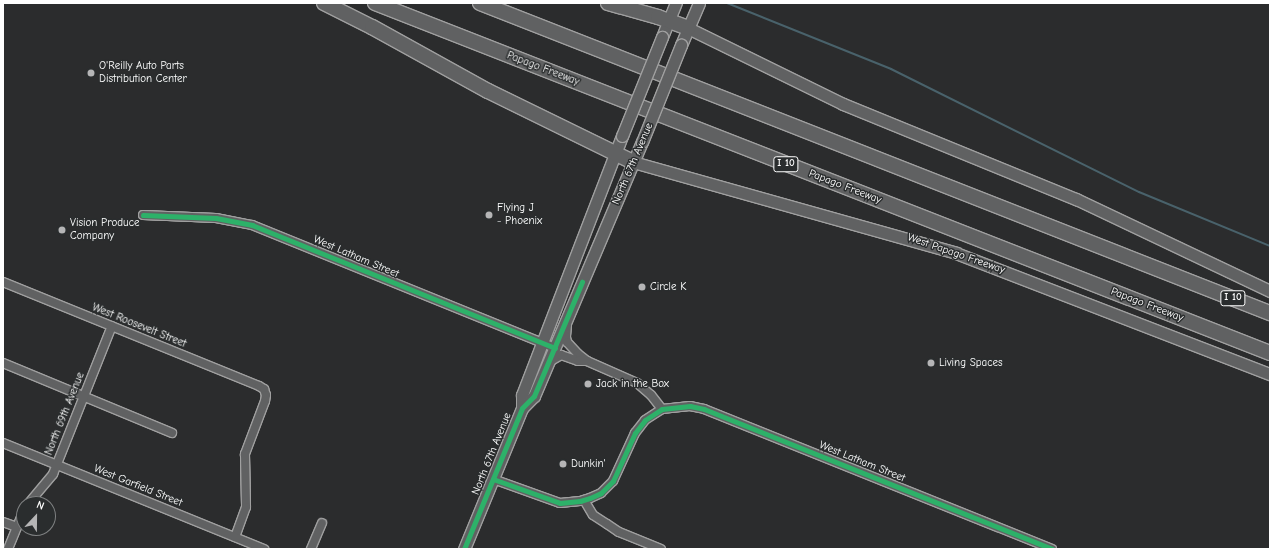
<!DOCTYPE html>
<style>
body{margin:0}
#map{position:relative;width:1273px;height:552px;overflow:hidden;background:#2b2c2d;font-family:"Comic Neue",sans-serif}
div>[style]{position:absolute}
.stream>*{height:2px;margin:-1px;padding:0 1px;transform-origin:1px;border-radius:1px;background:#49626b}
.roads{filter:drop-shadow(1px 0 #a0a0a0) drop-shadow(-1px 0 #a0a0a0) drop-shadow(0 1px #a0a0a0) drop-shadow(0 -1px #a0a0a0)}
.street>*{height:8px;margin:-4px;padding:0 4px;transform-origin:4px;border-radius:4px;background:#606162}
.secondary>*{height:11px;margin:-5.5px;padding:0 5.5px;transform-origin:5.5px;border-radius:5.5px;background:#606162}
.highway>*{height:14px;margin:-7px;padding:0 7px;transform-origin:7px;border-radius:7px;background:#606162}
.bridges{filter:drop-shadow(1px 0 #a0a0a0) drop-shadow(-1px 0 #a0a0a0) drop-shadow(0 1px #a0a0a0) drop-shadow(0 -1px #a0a0a0)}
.secondary-bridge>*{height:11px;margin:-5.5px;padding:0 5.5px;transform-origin:5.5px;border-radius:5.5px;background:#606162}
.cycleway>*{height:5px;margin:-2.5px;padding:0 2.5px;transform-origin:2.5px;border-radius:2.5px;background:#2db169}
.dots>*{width:11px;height:11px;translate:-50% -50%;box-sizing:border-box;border:2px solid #2a2d2e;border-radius:50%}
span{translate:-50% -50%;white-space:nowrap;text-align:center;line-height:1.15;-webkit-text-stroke:3px #2a2d2e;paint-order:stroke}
.shield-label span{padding:1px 3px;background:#2a2d2e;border:1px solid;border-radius:3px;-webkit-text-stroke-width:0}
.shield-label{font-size:10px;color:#fff;font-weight:700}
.poi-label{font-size:11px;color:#fff}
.left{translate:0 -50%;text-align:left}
.street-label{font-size:11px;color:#fff}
.frame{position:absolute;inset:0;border:4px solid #fff;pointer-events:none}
.north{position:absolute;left:16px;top:496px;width:40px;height:40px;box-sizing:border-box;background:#2a2d2e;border:1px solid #7f8182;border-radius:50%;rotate:22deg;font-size:11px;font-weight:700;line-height:16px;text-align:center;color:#fff}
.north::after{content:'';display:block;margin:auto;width:14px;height:18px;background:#b5b5b6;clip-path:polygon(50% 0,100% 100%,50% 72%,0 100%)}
</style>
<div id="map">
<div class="stream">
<div style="left:727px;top:3px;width:177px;rotate:21.9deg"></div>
<div style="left:891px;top:69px;width:277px;rotate:26.4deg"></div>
<div style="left:1139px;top:192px;width:142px;rotate:22.4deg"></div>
</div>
<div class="roads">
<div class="street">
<div style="left:143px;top:215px;width:73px;rotate:2.4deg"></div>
<div style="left:216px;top:218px;width:37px;rotate:11deg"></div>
<div style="left:252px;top:225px;width:327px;rotate:22.1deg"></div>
<div style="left:3px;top:282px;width:276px;rotate:22.1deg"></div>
<div style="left:259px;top:386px;width:6px;rotate:31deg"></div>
<div style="left:264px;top:389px;width:6px;rotate:72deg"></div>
<div style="left:266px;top:395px;width:6px;rotate:99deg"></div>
<div style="left:265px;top:401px;width:57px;rotate:110.7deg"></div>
<div style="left:245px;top:454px;width:53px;rotate:88.9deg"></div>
<div style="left:246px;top:507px;width:32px;rotate:110deg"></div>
<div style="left:567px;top:325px;width:12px;rotate:95deg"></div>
<div style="left:566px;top:337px;width:5px;rotate:79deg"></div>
<div style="left:567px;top:342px;width:16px;rotate:47deg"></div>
<div style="left:578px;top:354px;width:11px;rotate:38deg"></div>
<div style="left:587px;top:361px;width:55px;rotate:23.7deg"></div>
<div style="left:637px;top:383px;width:18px;rotate:41deg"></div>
<div style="left:651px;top:395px;width:18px;rotate:52deg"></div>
<div style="left:549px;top:362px;width:14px;rotate:-30deg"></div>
<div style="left:561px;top:355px;width:18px;rotate:19deg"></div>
<div style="left:578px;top:361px;width:9px"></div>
<div style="left:3px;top:363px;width:183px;rotate:22.5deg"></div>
<div style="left:3px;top:443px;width:282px;rotate:22.1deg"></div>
<div style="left:493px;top:479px;width:71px;rotate:19.7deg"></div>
<div style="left:560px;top:503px;width:20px;rotate:-6deg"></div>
<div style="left:580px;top:501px;width:10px;rotate:-17deg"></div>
<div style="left:590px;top:498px;width:12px;rotate:-24deg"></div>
<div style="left:601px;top:493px;width:17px;rotate:-45deg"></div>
<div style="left:613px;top:481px;width:53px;rotate:-65.4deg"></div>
<div style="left:635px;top:433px;width:16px;rotate:-52deg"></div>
<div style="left:645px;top:420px;width:20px;rotate:-33deg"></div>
<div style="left:662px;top:409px;width:28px;rotate:-6deg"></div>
<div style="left:690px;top:406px;width:14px;rotate:12deg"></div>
<div style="left:704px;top:409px;width:375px;rotate:21.9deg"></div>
<div style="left:584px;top:500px;width:17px;rotate:59deg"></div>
<div style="left:593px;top:515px;width:17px;rotate:33deg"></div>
<div style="left:607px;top:524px;width:14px;rotate:34deg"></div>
<div style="left:619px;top:532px;width:45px;rotate:22deg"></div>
<div style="left:28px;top:504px;width:39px;rotate:-50deg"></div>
<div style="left:53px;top:474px;width:159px;rotate:-68.3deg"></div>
<div style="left:3px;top:522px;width:15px;rotate:20deg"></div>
<div style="left:8px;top:549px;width:42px;rotate:-67.7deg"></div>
<div style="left:311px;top:549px;width:28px;rotate:-67deg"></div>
</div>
<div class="secondary">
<div style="left:688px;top:28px;width:173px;rotate:26.1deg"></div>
<div style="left:843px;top:104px;width:252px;rotate:22.2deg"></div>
<div style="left:1076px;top:199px;width:215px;rotate:25.4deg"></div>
<div style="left:662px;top:37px;width:37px;rotate:-68deg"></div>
<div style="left:681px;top:45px;width:46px;rotate:-66.8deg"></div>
<div style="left:633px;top:162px;width:336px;rotate:15.7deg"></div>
<div style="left:956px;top:253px;width:337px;rotate:21.1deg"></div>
<div style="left:522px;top:408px;width:17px;rotate:-45deg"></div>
<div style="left:534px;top:396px;width:276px;rotate:-67deg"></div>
<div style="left:464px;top:549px;width:152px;rotate:-67.6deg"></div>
<div style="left:522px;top:408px;width:13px;rotate:-90deg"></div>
<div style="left:522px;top:395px;width:278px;rotate:-68.9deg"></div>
</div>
<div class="highway">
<div style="left:324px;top:3px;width:54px;rotate:26.6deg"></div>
<div style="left:372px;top:27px;width:132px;rotate:28.9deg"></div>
<div style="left:488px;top:91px;width:161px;rotate:26.1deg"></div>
<div style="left:375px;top:3px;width:961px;rotate:21.36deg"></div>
<div style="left:480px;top:3px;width:849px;rotate:21.43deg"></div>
<div style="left:608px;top:3px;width:52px;rotate:15.6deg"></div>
<div style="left:658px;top:17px;width:32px;rotate:20deg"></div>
</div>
</div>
<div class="bridges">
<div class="secondary-bridge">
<div style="left:622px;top:136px;width:107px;rotate:-68deg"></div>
<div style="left:642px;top:142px;width:105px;rotate:-68.1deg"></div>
</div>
</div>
<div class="cycleway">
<div style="left:143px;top:215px;width:73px;rotate:2.4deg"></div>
<div style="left:216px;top:218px;width:37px;rotate:11deg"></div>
<div style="left:252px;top:225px;width:327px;rotate:22.1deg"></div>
<div style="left:493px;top:479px;width:71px;rotate:19.7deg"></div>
<div style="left:560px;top:503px;width:20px;rotate:-6deg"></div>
<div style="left:580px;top:501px;width:10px;rotate:-17deg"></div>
<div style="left:590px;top:498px;width:12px;rotate:-24deg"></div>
<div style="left:601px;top:493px;width:17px;rotate:-45deg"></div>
<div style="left:613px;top:481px;width:53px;rotate:-65.4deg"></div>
<div style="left:635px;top:433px;width:16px;rotate:-52deg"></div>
<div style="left:645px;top:420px;width:20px;rotate:-33deg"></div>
<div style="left:662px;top:409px;width:28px;rotate:-6deg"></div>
<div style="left:690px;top:406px;width:14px;rotate:12deg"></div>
<div style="left:704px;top:409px;width:375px;rotate:21.9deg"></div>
<div style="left:464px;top:549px;width:152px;rotate:-67.6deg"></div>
<div style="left:522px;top:408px;width:17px;rotate:-45deg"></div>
<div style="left:534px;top:396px;width:124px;rotate:-67.2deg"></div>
</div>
<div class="dots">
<div style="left:91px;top:73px;background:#b5b5b6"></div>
<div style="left:489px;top:215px;background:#b5b5b6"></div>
<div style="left:62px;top:230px;background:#b5b5b6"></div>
<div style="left:642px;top:287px;background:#b5b5b6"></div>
<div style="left:931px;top:363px;background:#b5b5b6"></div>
<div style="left:588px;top:384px;background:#b5b5b6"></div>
<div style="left:563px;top:464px;background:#b5b5b6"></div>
</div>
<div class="shield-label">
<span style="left:786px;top:164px">I 10</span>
<span style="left:1233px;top:298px">I 10</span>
</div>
<div class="poi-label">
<span class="left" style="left:99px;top:73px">O'Reilly Auto Parts<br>Distribution Center</span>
<span class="left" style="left:497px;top:215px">Flying J<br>- Phoenix</span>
<span class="left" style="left:70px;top:230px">Vision Produce<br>Company</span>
<span class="left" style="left:650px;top:287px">Circle K</span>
<span class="left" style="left:939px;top:363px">Living Spaces</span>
<span class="left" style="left:596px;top:384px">Jack in the Box</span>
<span class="left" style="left:571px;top:464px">Dunkin'</span>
</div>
<div class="street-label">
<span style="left:543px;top:69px;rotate:21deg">Papago Freeway</span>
<span style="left:633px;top:164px;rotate:-67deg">North 67th Avenue</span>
<span style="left:845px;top:187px;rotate:21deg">Papago Freeway</span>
<span style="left:956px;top:254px;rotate:19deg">West Papago Freeway</span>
<span style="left:356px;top:257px;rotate:23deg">West Latham Street</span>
<span style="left:1147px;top:305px;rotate:21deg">Papago Freeway</span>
<span style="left:139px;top:326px;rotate:22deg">West Roosevelt Street</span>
<span style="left:65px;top:414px;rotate:-68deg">North 69th Avenue</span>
<span style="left:492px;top:454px;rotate:-68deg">North 67th Avenue</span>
<span style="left:862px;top:462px;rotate:22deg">West Latham Street</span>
<span style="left:138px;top:486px;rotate:22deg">West Garfield Street</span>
</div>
<div class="frame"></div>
<div class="north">N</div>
</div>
